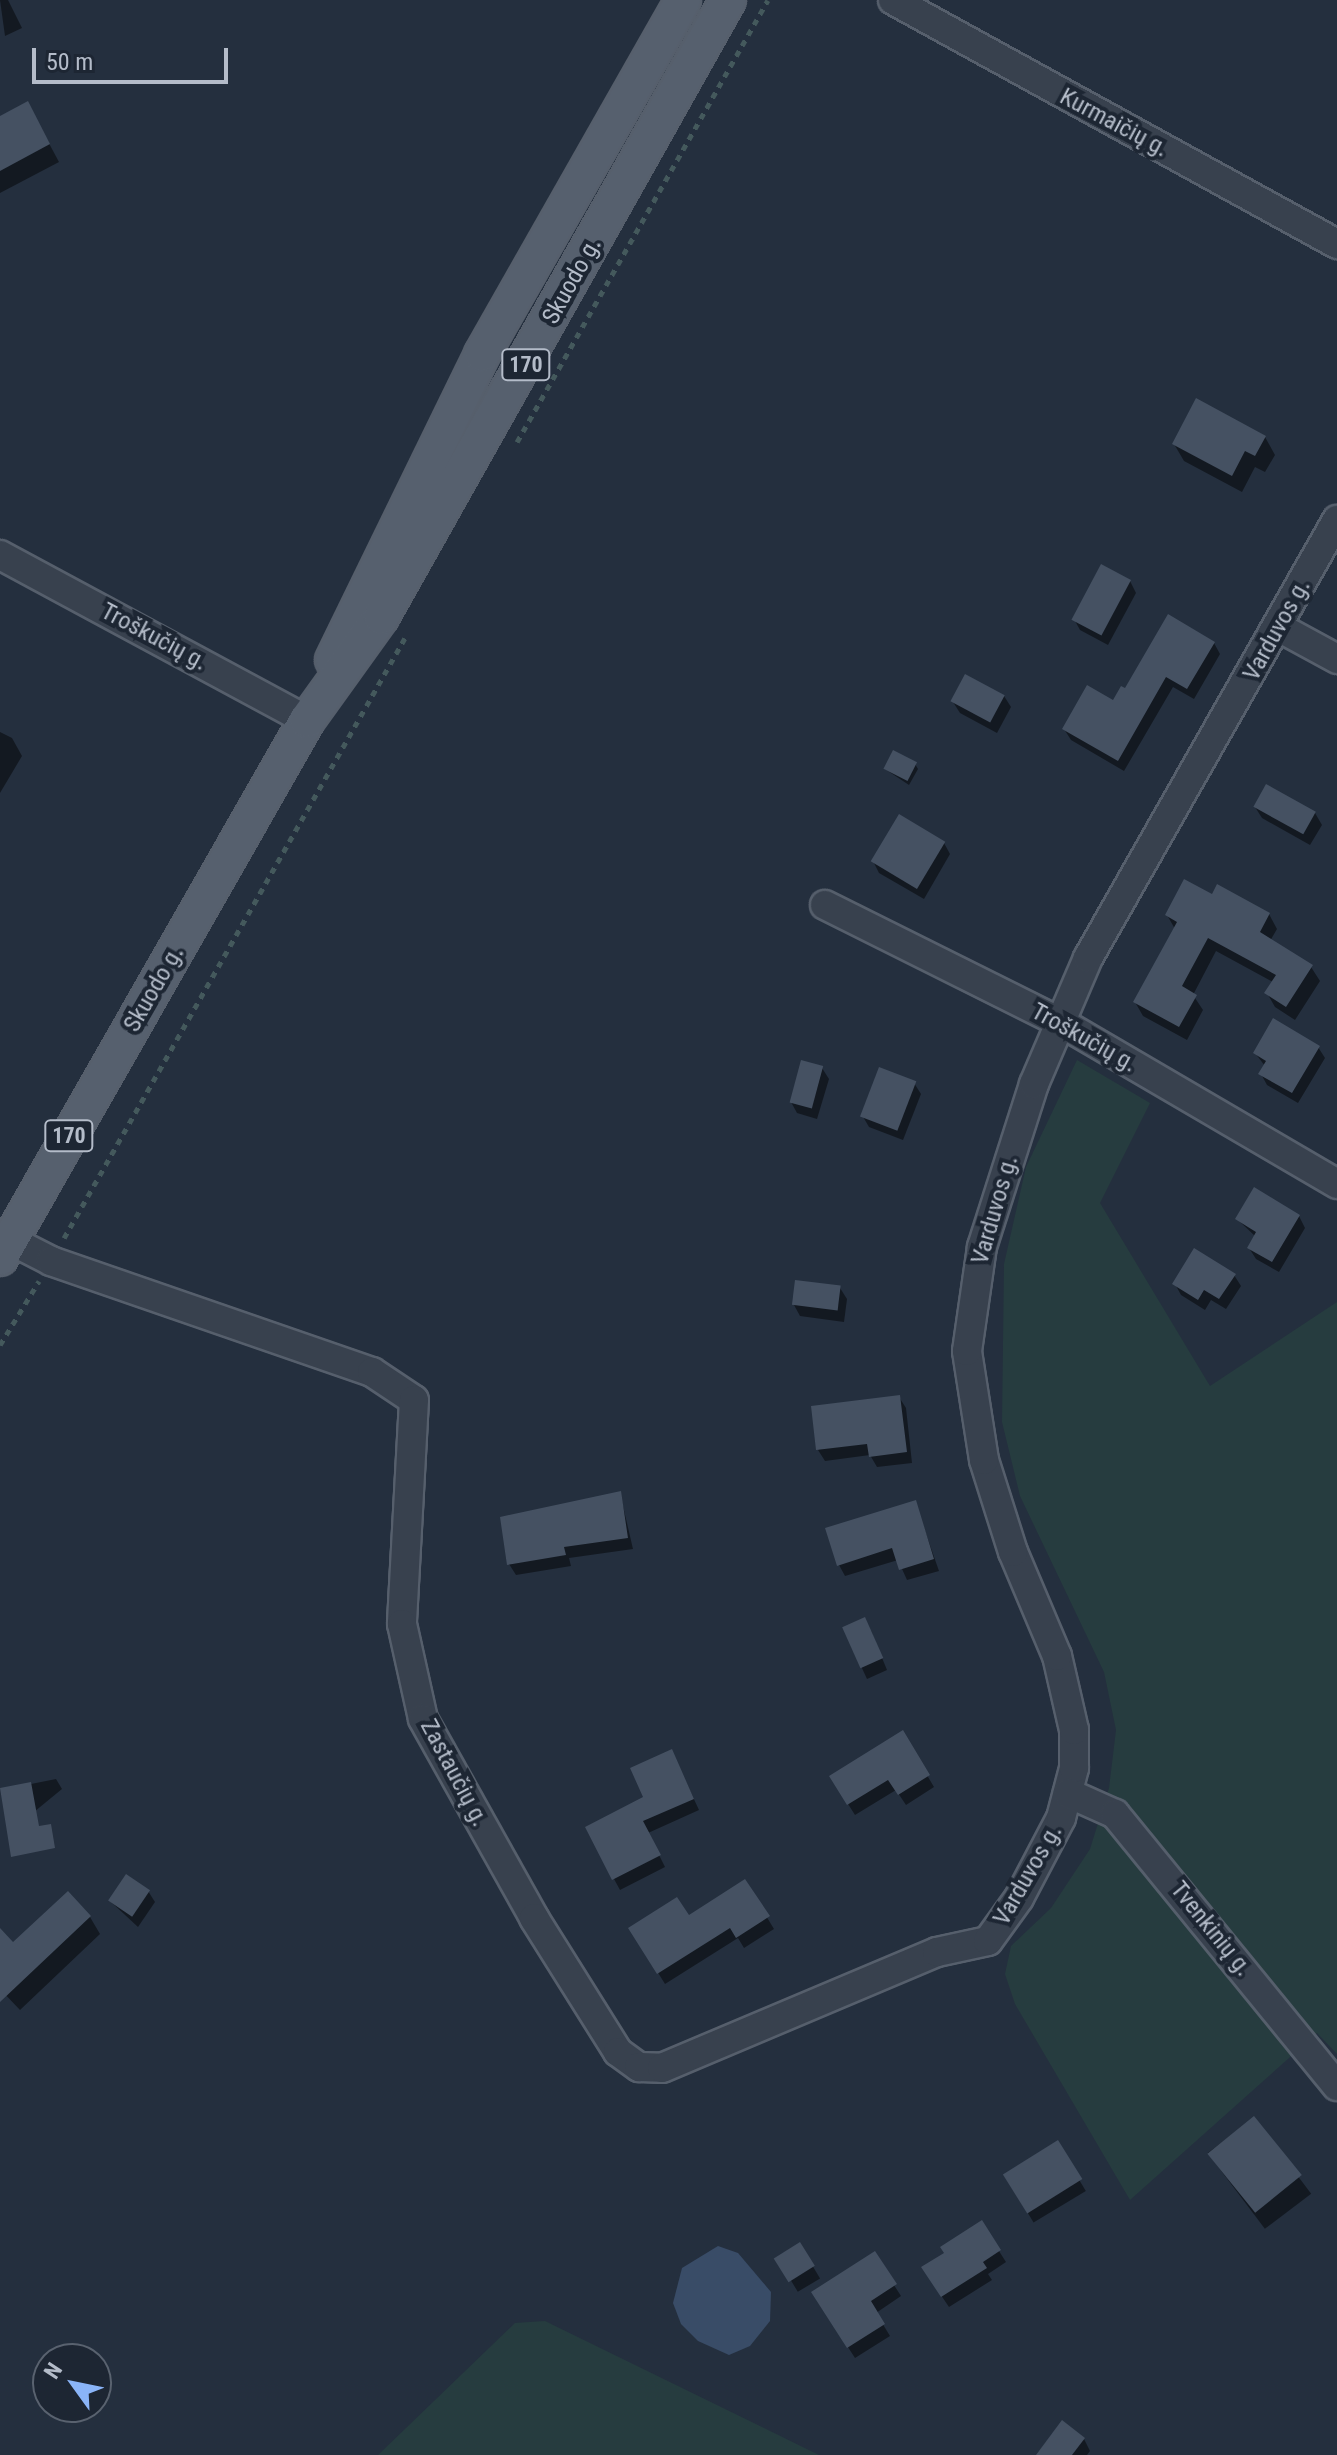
<!DOCTYPE html>
<meta charset="utf-8">
<style>
body{margin:0}
#map{position:relative;width:1337px;height:2455px;overflow:hidden;background:#242f3e;font-family:"Roboto Condensed",sans-serif}
div>[style]{position:absolute}
.green>*{inset:0;background:#263c3f}
.water>*{inset:0;background:#394c67}
.shadow>*{inset:0;background:#0007;transform-origin:0 0}
.building>*{inset:0;background:#455162;transform-origin:0 0}
.path>*{height:5px;margin-top:-2.5px;transform-origin:0;background:repeating-linear-gradient(90deg,#44595c 0 6px,transparent 0 12px)}
.roads{filter:drop-shadow(2px 0 #565f6c) drop-shadow(-2px 0 #565f6c) drop-shadow(0 2px #565f6c) drop-shadow(0 -2px #565f6c)}
.minor>*{height:28px;margin:-14px;padding:0 14px;transform-origin:14px;border-radius:14px;background:#38414e}
.major>*{height:34px;margin:-17px;padding:0 17px;transform-origin:17px;border-radius:17px;background:#56606e}
span{translate:-50% -50%;white-space:nowrap;text-align:center;line-height:1.15;-webkit-text-stroke:8px #1d2633;paint-order:stroke}
.shield-label span{padding:2px 6px;background:#1d2633;border:2px solid;border-radius:6px;-webkit-text-stroke-width:0}
.shield-label{font-size:22px;color:#b4bcc9;font-weight:700}
.street-label{font-size:24px;color:#b4bcc9}
.north{position:absolute;left:32px;top:2343px;width:80px;height:80px;box-sizing:border-box;background:#1d2633;border:2px solid #59626f;border-radius:50%;rotate:303deg;font-size:22px;font-weight:700;line-height:32px;text-align:center;color:#b4bcc9}
.north::after{content:'';display:block;margin:auto;width:28px;height:36px;background:#8ab4f8;clip-path:polygon(50% 0,100% 100%,50% 72%,0 100%)}
.scale{position:absolute;left:32px;top:48px;width:196px;height:36px;box-sizing:border-box;border:4px solid #b4bcc9;border-top:0;padding-left:10px;font-size:24px;line-height:28px;white-space:nowrap;color:#b4bcc9;-webkit-text-stroke:6px #1d2633;paint-order:stroke}
</style>
<div id="map">
<div class="green">
<div style="clip-path:polygon(1077px 1060px,1150px 1103px,1100px 1203px,1210px 1386px,1337px 1302px,1337px 2054px,1317px 2033px,1130px 2200px,1015px 2004px,1005px 1974px,1011px 1946px,1051px 1908px,1090px 1849px,1109px 1788px,1116px 1730px,1104px 1672px,1020px 1496px,1002px 1422px,1004px 1264px,1026px 1167px)"></div>
<div style="clip-path:polygon(545px 2321px,819px 2455px,378px 2455px,515px 2323px)"></div>
</div>
<div class="water">
<div style="clip-path:polygon(718px 2246px,738px 2253px,771px 2292px,770px 2321px,750px 2346px,729px 2355px,698px 2341px,681px 2324px,673px 2303px,682px 2268px)"></div>
</div>
<div class="shadow">
<div style="clip-path:polygon(0 0,8px 0,22px 28px,5px 36px)"></div>
<div style="clip-path:polygon(0 118px,37px 121px,59px 162px,0 193px)"></div>
<div style="clip-path:polygon(1265px 437px,1275px 455px,1265px 472px,1255px 467px,1242px 492px,1184px 461px,1174px 444px)"></div>
<div style="clip-path:polygon(1130px 581px,1136px 593px,1108px 645px,1080px 630px,1074px 619px)"></div>
<div style="clip-path:polygon(1214px 643px,1220px 654px,1194px 699px,1173px 687px,1124px 771px,1071px 740px,1064px 729px)"></div>
<div style="clip-path:polygon(1004px 696px,1011px 707px,997px 733px,960px 713px,953px 702px)"></div>
<div style="clip-path:polygon(0 732px,12px 738px,22px 756px,0 793px)"></div>
<div style="clip-path:polygon(915px 764px,918px 769px,909px 785px,885px 769px)"></div>
<div style="clip-path:polygon(1255px 807px,1315px 813px,1322px 825px,1310px 845px,1262px 818px)"></div>
<div style="clip-path:polygon(944px 843px,950px 854px,924px 899px,879px 873px,873px 861px)"></div>
<div style="clip-path:polygon(1213px 896px,1269px 914px,1277px 929px,1270px 941px,1311px 967px,1320px 981px,1295px 1020px,1275px 1007px,1267px 993px,1273px 982px,1216px 951px,1193px 995px,1203px 1010px,1187px 1040px,1143px 1016px,1135px 1002px,1175px 929px,1167px 915px)"></div>
<div style="clip-path:polygon(1318px 1047px,1325px 1058px,1298px 1103px,1267px 1085px,1261px 1074px,1265px 1066px,1255px 1053px)"></div>
<div style="clip-path:polygon(822px 1068px,829px 1079px,817px 1119px,797px 1113px,791px 1102px)"></div>
<div style="clip-path:polygon(914px 1083px,921px 1094px,903px 1140px,869px 1127px,862px 1115px)"></div>
<div style="clip-path:polygon(1299px 1216px,1305px 1228px,1279px 1272px,1256px 1259px,1249px 1248px,1256px 1237px,1237px 1219px)"></div>
<div style="clip-path:polygon(1234px 1275px,1241px 1286px,1226px 1309px,1211px 1300px,1205px 1310px,1181px 1295px,1175px 1284px)"></div>
<div style="clip-path:polygon(840px 1288px,847px 1299px,844px 1322px,800px 1316px,794px 1305px)"></div>
<div style="clip-path:polygon(899px 1397px,906px 1408px,912px 1463px,877px 1467px,870px 1455px,825px 1461px,818px 1450px)"></div>
<div style="clip-path:polygon(620px 1493px,633px 1549px,569px 1558px,571px 1566px,516px 1575px,509px 1564px)"></div>
<div style="clip-path:polygon(915px 1502px,939px 1571px,907px 1580px,898px 1560px,845px 1576px,839px 1565px)"></div>
<div style="clip-path:polygon(844px 1629px,871px 1631px,887px 1670px,867px 1679px)"></div>
<div style="clip-path:polygon(902px 1733px,934px 1787px,906px 1805px,896px 1790px,855px 1815px,831px 1777px)"></div>
<div style="clip-path:polygon(672px 1752px,699px 1810px,648px 1833px,665px 1867px,620px 1890px,614px 1879px,646px 1798px)"></div>
<div style="clip-path:polygon(56px 1779px,62px 1789px,12px 1830px,1px 1790px)"></div>
<div style="clip-path:polygon(745px 1881px,774px 1929px,744px 1948px,738px 1938px,665px 1984px,631px 1929px,688px 1918px)"></div>
<div style="clip-path:polygon(148px 1891px,155px 1902px,138px 1927px,110px 1901px)"></div>
<div style="clip-path:polygon(90px 1917px,100px 1934px,20px 2010px,0 1989px,0 1931px,13px 1945px)"></div>
<div style="left:1254px;top:2118px;width:95px;height:58px;rotate:53deg"></div>
<div style="left:1057px;top:2143px;width:56px;height:61px;rotate:59deg"></div>
<div style="clip-path:polygon(981px 2223px,1006px 2262px,988px 2274px,992px 2280px,949px 2307px,930px 2279px,946px 2254px)"></div>
<div style="left:800px;top:2245px;width:39px;height:26px;rotate:59deg"></div>
<div style="clip-path:polygon(874px 2254px,901px 2296px,876px 2313px,890px 2336px,855px 2358px,820px 2304px)"></div>
<div style="clip-path:polygon(1084px 2439px,1090px 2451px,1087px 2455px,1039px 2455px)"></div>
</div>
<div class="building">
<div style="clip-path:polygon(28px 101px,50px 144px,0 171px,0 116px)"></div>
<div style="clip-path:polygon(1196px 398px,1266px 436px,1255px 456px,1245px 451px,1232px 476px,1172px 444px)"></div>
<div style="left:1101px;top:564px;width:34px;height:63px;rotate:28deg"></div>
<div style="clip-path:polygon(1168px 614px,1215px 642px,1187px 689px,1166px 677px,1118px 761px,1062px 729px,1087px 685px,1113px 700px,1121px 686px,1125px 688px)"></div>
<div style="left:965px;top:674px;width:45px;height:31px;rotate:28deg"></div>
<div style="left:893px;top:750px;width:27px;height:21px;rotate:27deg"></div>
<div style="left:1266px;top:784px;width:57px;height:26px;rotate:29deg"></div>
<div style="left:899px;top:814px;width:54px;height:55px;rotate:31deg"></div>
<div style="clip-path:polygon(1184px 879px,1212px 894px,1217px 884px,1270px 913px,1260px 932px,1313px 965px,1286px 1007px,1264px 993px,1276px 975px,1208px 938px,1182px 986px,1197px 995px,1179px 1027px,1133px 1002px,1177px 922px,1165px 915px)"></div>
<div style="clip-path:polygon(1273px 1018px,1320px 1046px,1292px 1093px,1258px 1074px,1266px 1061px,1253px 1053px)"></div>
<div style="left:801px;top:1060px;width:23px;height:44px;rotate:15deg"></div>
<div style="left:879px;top:1067px;width:40px;height:53px;rotate:21deg"></div>
<div style="clip-path:polygon(1254px 1187px,1300px 1215px,1272px 1262px,1247px 1248px,1256px 1232px,1235px 1219px)"></div>
<div style="clip-path:polygon(1194px 1248px,1236px 1274px,1219px 1299px,1204px 1290px,1198px 1300px,1172px 1284px)"></div>
<div style="left:795px;top:1280px;width:46px;height:25px;rotate:7deg"></div>
<div style="clip-path:polygon(900px 1395px,907px 1452px,869px 1457px,867px 1444px,816px 1450px,811px 1406px)"></div>
<div style="clip-path:polygon(621px 1491px,628px 1538px,564px 1547px,566px 1555px,507px 1565px,500px 1517px)"></div>
<div style="clip-path:polygon(916px 1500px,934px 1559px,899px 1570px,892px 1548px,837px 1566px,825px 1528px)"></div>
<div style="left:865px;top:1617px;width:45px;height:25px;rotate:66deg"></div>
<div style="clip-path:polygon(903px 1730px,930px 1775px,898px 1795px,888px 1780px,847px 1805px,829px 1776px)"></div>
<div style="clip-path:polygon(672px 1749px,694px 1799px,643px 1821px,661px 1855px,612px 1880px,585px 1827px,643px 1797px,630px 1768px)"></div>
<div style="clip-path:polygon(31px 1782px,39px 1826px,51px 1824px,55px 1848px,11px 1857px,0 1788px)"></div>
<div style="left:126px;top:1874px;width:29px;height:32px;rotate:34deg"></div>
<div style="clip-path:polygon(745px 1879px,770px 1916px,736px 1938px,730px 1928px,657px 1974px,628px 1928px,677px 1897px,689px 1915px)"></div>
<div style="clip-path:polygon(68px 1891px,91px 1916px,0 2002px,0 1928px,13px 1942px)"></div>
<div style="left:1254px;top:2116px;width:76px;height:60px;rotate:51deg"></div>
<div style="left:1058px;top:2140px;width:46px;height:65px;rotate:58deg"></div>
<div style="clip-path:polygon(982px 2220px,1001px 2250px,983px 2262px,987px 2268px,941px 2297px,921px 2267px,944px 2253px,940px 2247px)"></div>
<div style="left:800px;top:2242px;width:28px;height:31px;rotate:58deg"></div>
<div style="clip-path:polygon(875px 2251px,897px 2284px,871px 2301px,885px 2324px,847px 2348px,811px 2292px)"></div>
<div style="clip-path:polygon(1062px 2420px,1085px 2438px,1072px 2455px,1036px 2455px)"></div>
</div>
<div class="path">
<div style="left:517px;top:442px;width:508px;rotate:-60.41deg"></div>
<div style="left:64px;top:1238px;width:690px;rotate:-60.39deg"></div>
<div style="left:0;top:1345px;width:75px;rotate:-58.6deg"></div>
</div>
<div class="roads">
<div class="minor">
<div style="left:893px;top:0;width:507px;rotate:28.79deg"></div>
<div style="left:0;top:555px;width:349px;rotate:28.3deg"></div>
<div style="left:1280px;top:628px;width:65px;rotate:28.5deg"></div>
<div style="left:825px;top:905px;width:263px;rotate:26.5deg"></div>
<div style="left:1060px;top:1022px;width:321px;rotate:30.3deg"></div>
<div style="left:10px;top:1240px;width:46px;rotate:27.1deg"></div>
<div style="left:51px;top:1261px;width:340px;rotate:19.1deg"></div>
<div style="left:372px;top:1372px;width:50px;rotate:33.7deg"></div>
<div style="left:414px;top:1400px;width:224px;rotate:93.1deg"></div>
<div style="left:402px;top:1624px;width:97px;rotate:77.5deg"></div>
<div style="left:423px;top:1719px;width:228px;rotate:60.8deg"></div>
<div style="left:534px;top:1918px;width:158px;rotate:57.9deg"></div>
<div style="left:618px;top:2052px;width:26px;rotate:36deg"></div>
<div style="left:639px;top:2067px;width:23px;rotate:2deg"></div>
<div style="left:662px;top:2068px;width:298px;rotate:-22.9deg"></div>
<div style="left:937px;top:1952px;width:52px;rotate:-12.2deg"></div>
<div style="left:988px;top:1941px;width:53px;rotate:-54.2deg"></div>
<div style="left:1019px;top:1898px;width:90px;rotate:-62.3deg"></div>
<div style="left:1061px;top:1818px;width:52px;rotate:-75.4deg"></div>
<div style="left:1074px;top:1768px;width:38px;rotate:-90deg"></div>
<div style="left:1074px;top:1730px;width:76px;rotate:-102.9deg"></div>
<div style="left:1057px;top:1656px;width:113px;rotate:-112.9deg"></div>
<div style="left:1013px;top:1552px;width:96px;rotate:-107.5deg"></div>
<div style="left:984px;top:1460px;width:110px;rotate:-98.9deg"></div>
<div style="left:967px;top:1351px;width:105px;rotate:-81.8deg"></div>
<div style="left:982px;top:1247px;width:171px;rotate:-72.3deg"></div>
<div style="left:1034px;top:1084px;width:137px;rotate:-66.8deg"></div>
<div style="left:1088px;top:958px;width:504px;rotate:-60.38deg"></div>
<div style="left:1068px;top:1793px;width:51px;rotate:24.1deg"></div>
<div style="left:1115px;top:1814px;width:351px;rotate:50.8deg"></div>
</div>
<div class="major">
<div style="left:333px;top:660px;width:340px;rotate:-64deg"></div>
<div style="left:482px;top:354px;width:407px;rotate:-60.4deg"></div>
<div style="left:0;top:1258px;width:619px;rotate:-60.29deg"></div>
<div style="left:307px;top:720px;width:127px;rotate:-54.3deg"></div>
<div style="left:381px;top:617px;width:708px;rotate:-60.65deg"></div>
</div>
</div>
<div class="shield-label">
<span style="left:526px;top:365px">170</span>
<span style="left:69px;top:1136px">170</span>
</div>
<div class="street-label">
<span style="left:1114px;top:123px;rotate:28deg">Kurmaičių g.</span>
<span style="left:572px;top:281px;rotate:-61deg">Skuodo g.</span>
<span style="left:1277px;top:630px;rotate:-61deg">Varduvos g.</span>
<span style="left:154px;top:637px;rotate:28deg">Troškučių g.</span>
<span style="left:154px;top:989px;rotate:-60deg">Skuodo g.</span>
<span style="left:1084px;top:1038px;rotate:29deg">Troškučių g.</span>
<span style="left:995px;top:1210px;rotate:-74deg">Varduvos g.</span>
<span style="left:454px;top:1773px;rotate:62deg">Zastaučių g.</span>
<span style="left:1028px;top:1875px;rotate:-60deg">Varduvos g.</span>
<span style="left:1211px;top:1929px;rotate:51deg">Tvenkinių g.</span>
</div>
<div class="north">N</div>
<div class="scale">50 m</div>
</div>
